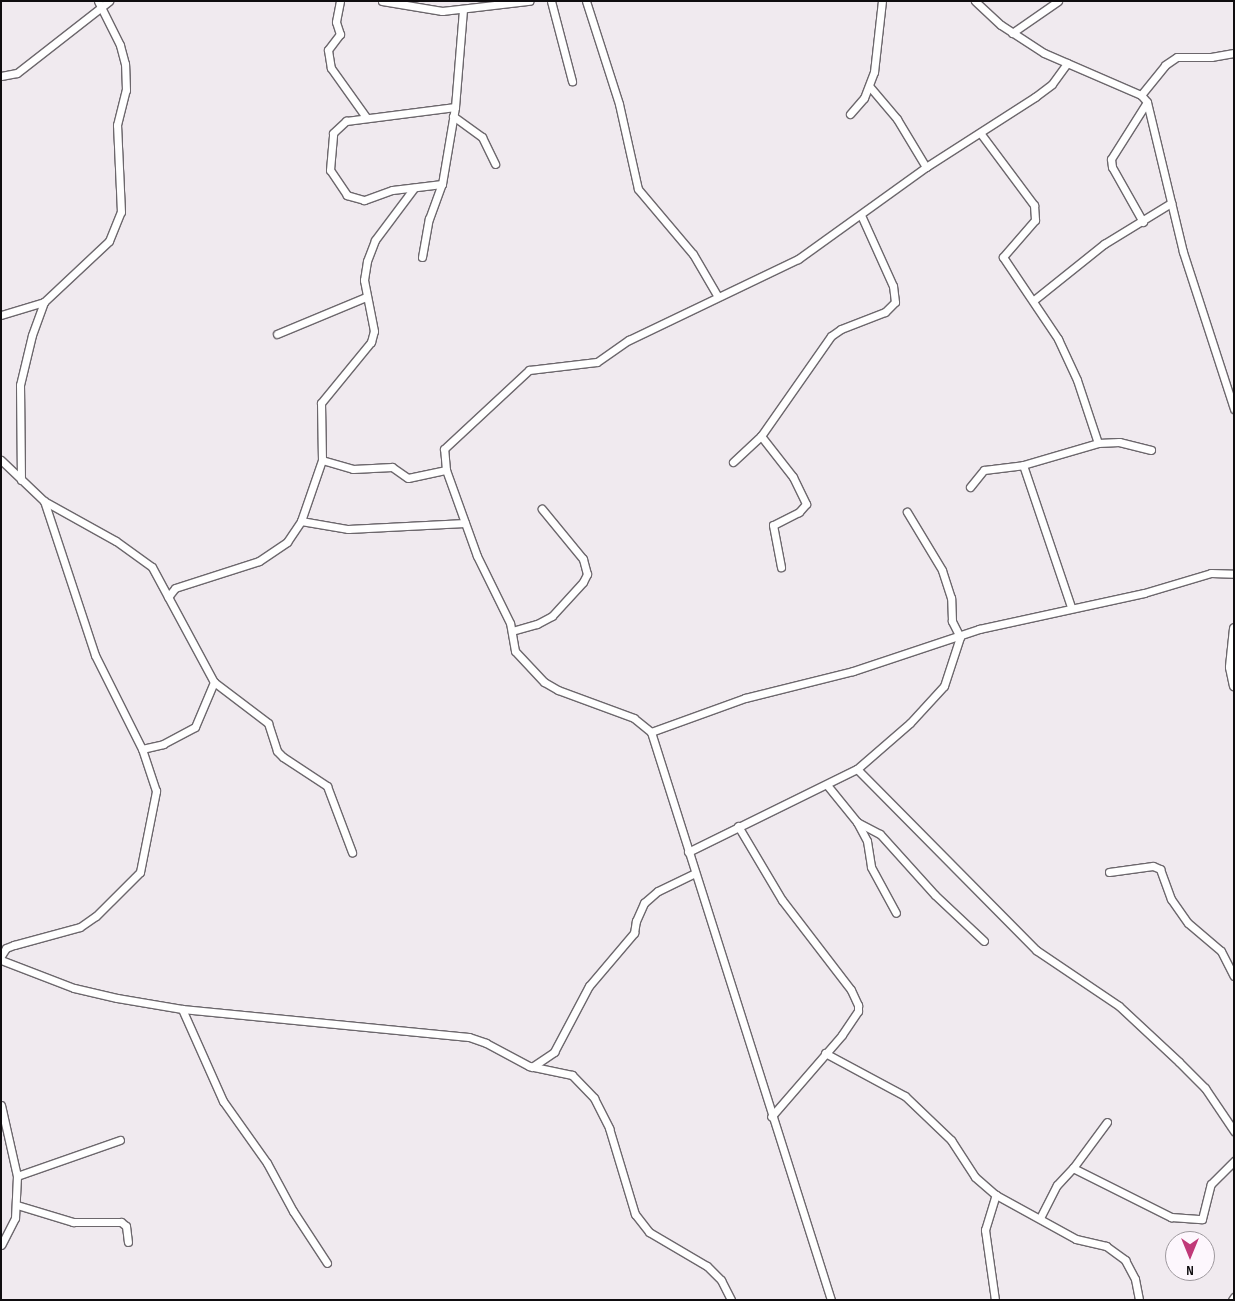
<!DOCTYPE html>
<style>
body{margin:0}
#map{position:relative;width:1235px;height:1301px;overflow:hidden;background:#f0eaef;font-family:"Sofia Sans Condensed",sans-serif}
div>[style]{position:absolute}
.roads{filter:drop-shadow(1px 0 #6c676c) drop-shadow(-1px 0 #6c676c) drop-shadow(0 1px #6c676c) drop-shadow(0 -1px #6c676c)}
.minor>*{height:7px;margin:-3.5px;padding:0 3.5px;transform-origin:3.5px;border-radius:3.5px;background:#fff}
.tertiary>*{height:9px;margin:-4.5px;padding:0 4.5px;transform-origin:4.5px;border-radius:4.5px;background:#fff}
span{translate:-50% -50%;white-space:nowrap;text-align:center;line-height:1.15;-webkit-text-stroke:4px #fdf7fd;paint-order:stroke}
.frame{position:absolute;inset:0;border:2px solid #0f0d0f;pointer-events:none}
.north{position:absolute;left:1165px;top:1231px;width:50px;height:50px;box-sizing:border-box;background:#fdf7fd;border:1px solid #9e999e;border-radius:50%;rotate:180deg;font-size:14px;font-weight:700;line-height:20px;text-align:center;color:#0f0d0f}
.north::after{content:'';display:block;margin:auto;width:18px;height:22px;background:#c03978;clip-path:polygon(50% 0,100% 100%,50% 72%,0 100%)}
</style>
<div id="map">
<div class="roads">
<div class="minor">
<div style="left:340px;top:1px;width:21px;rotate:101deg"></div>
<div style="left:336px;top:22px;width:13px;rotate:72deg"></div>
<div style="left:340px;top:34px;width:20px;rotate:127deg"></div>
<div style="left:328px;top:50px;width:18px;rotate:81deg"></div>
<div style="left:331px;top:68px;width:60px;rotate:54.5deg"></div>
<div style="left:382px;top:1px;width:61px;rotate:9.5deg"></div>
<div style="left:442px;top:11px;width:88px;rotate:-6.6deg"></div>
<div style="left:551px;top:1px;width:83px;rotate:75.3deg"></div>
<div style="left:586px;top:1px;width:108px;rotate:72.2deg"></div>
<div style="left:619px;top:104px;width:87px;rotate:77.4deg"></div>
<div style="left:638px;top:189px;width:85px;rotate:49.8deg"></div>
<div style="left:693px;top:254px;width:48px;rotate:59.7deg"></div>
<div style="left:975px;top:1px;width:35px;rotate:43deg"></div>
<div style="left:1001px;top:25px;width:51px;rotate:33.1deg"></div>
<div style="left:1044px;top:53px;width:106px;rotate:23.4deg"></div>
<div style="left:1141px;top:95px;width:9px;rotate:49deg"></div>
<div style="left:1147px;top:102px;width:154px;rotate:76.5deg"></div>
<div style="left:1183px;top:252px;width:165px;rotate:72deg"></div>
<div style="left:1012px;top:33px;width:56px;rotate:-34.8deg"></div>
<div style="left:1px;top:76px;width:16px;rotate:-11deg"></div>
<div style="left:17px;top:73px;width:117px;rotate:-38deg"></div>
<div style="left:870px;top:87px;width:42px;rotate:49.8deg"></div>
<div style="left:897px;top:119px;width:56px;rotate:58.9deg"></div>
<div style="left:1141px;top:95px;width:38px;rotate:-51deg"></div>
<div style="left:1165px;top:65px;width:14px;rotate:-34deg"></div>
<div style="left:1177px;top:57px;width:34px"></div>
<div style="left:1211px;top:57px;width:23px;rotate:-10deg"></div>
<div style="left:850px;top:114px;width:21px;rotate:-49deg"></div>
<div style="left:864px;top:98px;width:28px;rotate:-69deg"></div>
<div style="left:874px;top:72px;width:71px;rotate:-83.6deg"></div>
<div style="left:453px;top:116px;width:36px;rotate:36deg"></div>
<div style="left:482px;top:137px;width:30px;rotate:64deg"></div>
<div style="left:981px;top:134px;width:89px;rotate:53.3deg"></div>
<div style="left:1034px;top:205px;width:15px;rotate:86deg"></div>
<div style="left:1035px;top:220px;width:49px;rotate:130.9deg"></div>
<div style="left:1003px;top:257px;width:99px;rotate:56.1deg"></div>
<div style="left:1058px;top:339px;width:45px;rotate:65.1deg"></div>
<div style="left:1077px;top:380px;width:66px;rotate:71.6deg"></div>
<div style="left:442px;top:184px;width:50px;rotate:173.2deg"></div>
<div style="left:392px;top:190px;width:30px;rotate:160deg"></div>
<div style="left:364px;top:200px;width:18px;rotate:-164deg"></div>
<div style="left:347px;top:195px;width:30px;rotate:-124deg"></div>
<div style="left:330px;top:170px;width:37px;rotate:-85deg"></div>
<div style="left:333px;top:133px;width:18px;rotate:-43deg"></div>
<div style="left:346px;top:121px;width:110px;rotate:-7.3deg"></div>
<div style="left:1143px;top:222px;width:63px;rotate:-119.4deg"></div>
<div style="left:1112px;top:167px;width:8px;rotate:-97deg"></div>
<div style="left:1111px;top:159px;width:67px;rotate:-57.7deg"></div>
<div style="left:422px;top:257px;width:39px;rotate:-80deg"></div>
<div style="left:429px;top:219px;width:37px;rotate:-70deg"></div>
<div style="left:442px;top:184px;width:78px;rotate:-80.4deg"></div>
<div style="left:455px;top:107px;width:97px;rotate:-85.3deg"></div>
<div style="left:1034px;top:300px;width:90px;rotate:-38.7deg"></div>
<div style="left:1104px;top:244px;width:79px;rotate:-31.5deg"></div>
<div style="left:1px;top:315px;width:45px;rotate:-16.8deg"></div>
<div style="left:277px;top:334px;width:96px;rotate:-22.6deg"></div>
<div style="left:761px;top:436px;width:52px;rotate:52deg"></div>
<div style="left:793px;top:477px;width:30px;rotate:64deg"></div>
<div style="left:806px;top:504px;width:11px;rotate:131deg"></div>
<div style="left:799px;top:512px;width:29px;rotate:153deg"></div>
<div style="left:773px;top:525px;width:43px;rotate:79.2deg"></div>
<div style="left:1px;top:460px;width:59px;rotate:43.6deg"></div>
<div style="left:44px;top:501px;width:82px;rotate:29.1deg"></div>
<div style="left:116px;top:541px;width:44px;rotate:35.8deg"></div>
<div style="left:152px;top:567px;width:131px;rotate:61.7deg"></div>
<div style="left:214px;top:682px;width:68px;rotate:37.2deg"></div>
<div style="left:268px;top:723px;width:29px;rotate:72deg"></div>
<div style="left:277px;top:751px;width:8px;rotate:45deg"></div>
<div style="left:283px;top:757px;width:53px;rotate:33.4deg"></div>
<div style="left:327px;top:786px;width:71px;rotate:69.3deg"></div>
<div style="left:322px;top:460px;width:32px;rotate:16deg"></div>
<div style="left:353px;top:469px;width:39px;rotate:-3deg"></div>
<div style="left:392px;top:467px;width:19px;rotate:35deg"></div>
<div style="left:408px;top:478px;width:39px;rotate:-12deg"></div>
<div style="left:733px;top:462px;width:38px;rotate:-43deg"></div>
<div style="left:761px;top:436px;width:122px;rotate:-55deg"></div>
<div style="left:831px;top:336px;width:12px;rotate:-35deg"></div>
<div style="left:841px;top:329px;width:47px;rotate:-21.1deg"></div>
<div style="left:885px;top:312px;width:14px;rotate:-45deg"></div>
<div style="left:895px;top:302px;width:16px;rotate:-97deg"></div>
<div style="left:893px;top:286px;width:78px;rotate:-114.3deg"></div>
<div style="left:1023px;top:465px;width:150px;rotate:71.3deg"></div>
<div style="left:21px;top:480px;width:95px;rotate:-90.6deg"></div>
<div style="left:20px;top:385px;width:51px;rotate:-76.5deg"></div>
<div style="left:32px;top:335px;width:35px;rotate:-70deg"></div>
<div style="left:44px;top:302px;width:89px;rotate:-43.2deg"></div>
<div style="left:109px;top:241px;width:31px;rotate:-68deg"></div>
<div style="left:121px;top:212px;width:87px;rotate:-92.6deg"></div>
<div style="left:117px;top:125px;width:36px;rotate:-76deg"></div>
<div style="left:126px;top:90px;width:26px;rotate:-92deg"></div>
<div style="left:125px;top:64px;width:20px;rotate:-105deg"></div>
<div style="left:120px;top:45px;width:49px;rotate:-116.6deg"></div>
<div style="left:970px;top:487px;width:22px;rotate:-51deg"></div>
<div style="left:984px;top:470px;width:39px;rotate:-7deg"></div>
<div style="left:1023px;top:465px;width:78px;rotate:-16.3deg"></div>
<div style="left:1098px;top:443px;width:21px;rotate:-3deg"></div>
<div style="left:1119px;top:442px;width:33px;rotate:14deg"></div>
<div style="left:301px;top:521px;width:48px;rotate:9.7deg"></div>
<div style="left:348px;top:529px;width:117px;rotate:-2.9deg"></div>
<div style="left:168px;top:597px;width:11px;rotate:-52deg"></div>
<div style="left:175px;top:588px;width:88px;rotate:-17.8deg"></div>
<div style="left:259px;top:561px;width:34px;rotate:-34deg"></div>
<div style="left:287px;top:542px;width:25px;rotate:-56deg"></div>
<div style="left:301px;top:521px;width:65px;rotate:-71deg"></div>
<div style="left:322px;top:460px;width:57px;rotate:-91deg"></div>
<div style="left:321px;top:403px;width:79px;rotate:-50.7deg"></div>
<div style="left:371px;top:342px;width:11px;rotate:-75deg"></div>
<div style="left:374px;top:331px;width:52px;rotate:-101.1deg"></div>
<div style="left:364px;top:280px;width:19px;rotate:-81deg"></div>
<div style="left:367px;top:261px;width:22px;rotate:-69deg"></div>
<div style="left:375px;top:240px;width:65px;rotate:-53.1deg"></div>
<div style="left:512px;top:631px;width:26px;rotate:-16deg"></div>
<div style="left:537px;top:624px;width:17px;rotate:-28deg"></div>
<div style="left:552px;top:616px;width:46px;rotate:-47.6deg"></div>
<div style="left:583px;top:582px;width:9px;rotate:-63deg"></div>
<div style="left:587px;top:574px;width:16px;rotate:-105deg"></div>
<div style="left:583px;top:559px;width:65px;rotate:-129.4deg"></div>
<div style="left:651px;top:732px;width:100px;rotate:-19.9deg"></div>
<div style="left:745px;top:698px;width:111px;rotate:-14deg"></div>
<div style="left:853px;top:671px;width:133px;rotate:-18.4deg"></div>
<div style="left:979px;top:629px;width:169px;rotate:-12.3deg"></div>
<div style="left:1144px;top:593px;width:70px;rotate:-16.6deg"></div>
<div style="left:1211px;top:573px;width:23px;rotate:2deg"></div>
<div style="left:142px;top:749px;width:22px;rotate:-13deg"></div>
<div style="left:163px;top:744px;width:36px;rotate:-28deg"></div>
<div style="left:195px;top:727px;width:49px;rotate:-67.1deg"></div>
<div style="left:857px;top:769px;width:255px;rotate:45.3deg"></div>
<div style="left:1036px;top:950px;width:100px;rotate:34deg"></div>
<div style="left:1119px;top:1006px;width:82px;rotate:43deg"></div>
<div style="left:1179px;top:1062px;width:37px;rotate:45deg"></div>
<div style="left:1205px;top:1088px;width:52px;rotate:56deg"></div>
<div style="left:827px;top:785px;width:48px;rotate:51deg"></div>
<div style="left:857px;top:822px;width:21px;rotate:62deg"></div>
<div style="left:867px;top:841px;width:26px;rotate:81deg"></div>
<div style="left:871px;top:867px;width:52px;rotate:61.5deg"></div>
<div style="left:857px;top:822px;width:26px;rotate:28deg"></div>
<div style="left:880px;top:834px;width:82px;rotate:48deg"></div>
<div style="left:935px;top:895px;width:67px;rotate:43.2deg"></div>
<div style="left:738px;top:826px;width:86px;rotate:59.3deg"></div>
<div style="left:782px;top:900px;width:113px;rotate:52.5deg"></div>
<div style="left:851px;top:990px;width:17px;rotate:65deg"></div>
<div style="left:858px;top:1005px;width:6px;rotate:90deg"></div>
<div style="left:858px;top:1011px;width:29px;rotate:124deg"></div>
<div style="left:842px;top:1035px;width:108px;rotate:130.9deg"></div>
<div style="left:688px;top:852px;width:188px;rotate:-26.2deg"></div>
<div style="left:857px;top:769px;width:70px;rotate:-41deg"></div>
<div style="left:910px;top:723px;width:50px;rotate:-47.4deg"></div>
<div style="left:944px;top:686px;width:52px;rotate:-71.9deg"></div>
<div style="left:960px;top:637px;width:18px;rotate:-117deg"></div>
<div style="left:952px;top:621px;width:23px;rotate:-92deg"></div>
<div style="left:951px;top:598px;width:29px;rotate:-108deg"></div>
<div style="left:942px;top:570px;width:68px;rotate:-121.1deg"></div>
<div style="left:1109px;top:872px;width:44px;rotate:-7.8deg"></div>
<div style="left:1153px;top:866px;width:8px;rotate:23deg"></div>
<div style="left:1160px;top:869px;width:32px;rotate:70deg"></div>
<div style="left:1171px;top:899px;width:29px;rotate:55deg"></div>
<div style="left:1188px;top:923px;width:43px;rotate:40.3deg"></div>
<div style="left:1221px;top:951px;width:28px;rotate:63deg"></div>
<div style="left:1px;top:956px;width:9px;rotate:-58deg"></div>
<div style="left:6px;top:948px;width:9px;rotate:-21deg"></div>
<div style="left:14px;top:945px;width:68px;rotate:-15.3deg"></div>
<div style="left:80px;top:927px;width:19px;rotate:-35deg"></div>
<div style="left:96px;top:916px;width:62px;rotate:-45deg"></div>
<div style="left:140px;top:872px;width:83px;rotate:-78.8deg"></div>
<div style="left:156px;top:791px;width:44px;rotate:-108.4deg"></div>
<div style="left:142px;top:749px;width:105px;rotate:-116.6deg"></div>
<div style="left:95px;top:655px;width:162px;rotate:-108.3deg"></div>
<div style="left:1px;top:960px;width:78px;rotate:21deg"></div>
<div style="left:74px;top:988px;width:44px;rotate:13.1deg"></div>
<div style="left:117px;top:998px;width:66px;rotate:9.6deg"></div>
<div style="left:182px;top:1009px;width:288px;rotate:5.6deg"></div>
<div style="left:469px;top:1037px;width:18px;rotate:19deg"></div>
<div style="left:486px;top:1043px;width:49px;rotate:28.1deg"></div>
<div style="left:529px;top:1066px;width:44px;rotate:11.8deg"></div>
<div style="left:572px;top:1075px;width:32px;rotate:46deg"></div>
<div style="left:594px;top:1098px;width:34px;rotate:63deg"></div>
<div style="left:609px;top:1128px;width:90px;rotate:73.2deg"></div>
<div style="left:635px;top:1214px;width:23px;rotate:52deg"></div>
<div style="left:649px;top:1232px;width:67px;rotate:30.4deg"></div>
<div style="left:707px;top:1266px;width:20px;rotate:45deg"></div>
<div style="left:721px;top:1280px;width:22px;rotate:63deg"></div>
<div style="left:182px;top:1009px;width:101px;rotate:66deg"></div>
<div style="left:223px;top:1101px;width:76px;rotate:54.6deg"></div>
<div style="left:267px;top:1163px;width:55px;rotate:61.6deg"></div>
<div style="left:293px;top:1211px;width:62px;rotate:56.8deg"></div>
<div style="left:825px;top:1053px;width:91px;rotate:28.3deg"></div>
<div style="left:905px;top:1096px;width:64px;rotate:43.7deg"></div>
<div style="left:951px;top:1140px;width:44px;rotate:57deg"></div>
<div style="left:975px;top:1177px;width:28px;rotate:41deg"></div>
<div style="left:996px;top:1195px;width:91px;rotate:28.8deg"></div>
<div style="left:1076px;top:1239px;width:31px;rotate:13deg"></div>
<div style="left:1106px;top:1246px;width:24px;rotate:36deg"></div>
<div style="left:1125px;top:1260px;width:21px;rotate:62deg"></div>
<div style="left:1135px;top:1279px;width:21px;rotate:79deg"></div>
<div style="left:532px;top:1067px;width:27px;rotate:-34deg"></div>
<div style="left:554px;top:1052px;width:75px;rotate:-62.1deg"></div>
<div style="left:589px;top:986px;width:70px;rotate:-49.7deg"></div>
<div style="left:634px;top:933px;width:12px;rotate:-81deg"></div>
<div style="left:636px;top:921px;width:20px;rotate:-66deg"></div>
<div style="left:644px;top:903px;width:18px;rotate:-41deg"></div>
<div style="left:658px;top:891px;width:41px;rotate:-25.9deg"></div>
<div style="left:1px;top:1105px;width:73px;rotate:77.3deg"></div>
<div style="left:17px;top:1176px;width:42px;rotate:92.7deg"></div>
<div style="left:15px;top:1218px;width:30px;rotate:117deg"></div>
<div style="left:1073px;top:1168px;width:57px;rotate:-53.5deg"></div>
<div style="left:17px;top:1176px;width:109px;rotate:-19.3deg"></div>
<div style="left:17px;top:1205px;width:59px;rotate:16.9deg"></div>
<div style="left:73px;top:1222px;width:48px"></div>
<div style="left:121px;top:1222px;width:6px;rotate:39deg"></div>
<div style="left:126px;top:1226px;width:16px;rotate:83deg"></div>
<div style="left:1040px;top:1218px;width:37px;rotate:-63deg"></div>
<div style="left:1057px;top:1185px;width:23px;rotate:-47deg"></div>
<div style="left:1073px;top:1168px;width:110px;rotate:26.6deg"></div>
<div style="left:1171px;top:1217px;width:31px;rotate:4deg"></div>
<div style="left:1202px;top:1219px;width:36px;rotate:-76deg"></div>
<div style="left:1211px;top:1184px;width:33px;rotate:-45deg"></div>
<div style="left:831px;top:1300px;width:596px;rotate:-107.58deg"></div>
<div style="left:651px;top:732px;width:22px;rotate:-141deg"></div>
<div style="left:634px;top:718px;width:81px;rotate:-159.8deg"></div>
<div style="left:558px;top:690px;width:16px;rotate:-150deg"></div>
<div style="left:544px;top:682px;width:42px;rotate:-133.1deg"></div>
<div style="left:515px;top:651px;width:28px;rotate:-100deg"></div>
<div style="left:510px;top:623px;width:75px;rotate:-116.2deg"></div>
<div style="left:477px;top:556px;width:91px;rotate:-109.8deg"></div>
<div style="left:446px;top:470px;width:21px;rotate:-95deg"></div>
<div style="left:444px;top:449px;width:116px;rotate:-42.9deg"></div>
<div style="left:529px;top:370px;width:68px;rotate:-6.7deg"></div>
<div style="left:597px;top:362px;width:39px;rotate:-35deg"></div>
<div style="left:629px;top:340px;width:187px;rotate:-25.6deg"></div>
<div style="left:798px;top:259px;width:158px;rotate:-35.7deg"></div>
<div style="left:926px;top:167px;width:130px;rotate:-32.7deg"></div>
<div style="left:1035px;top:97px;width:21px;rotate:-37deg"></div>
<div style="left:1052px;top:84px;width:26px;rotate:-54deg"></div>
<div style="left:995px;top:1300px;width:71px;rotate:-98.1deg"></div>
<div style="left:985px;top:1230px;width:37px;rotate:-73deg"></div>
<div style="left:1232px;top:1300px;width:4px;rotate:-56deg"></div>
</div>
<div class="tertiary">
<div style="left:1234px;top:628px;width:39px;rotate:96deg"></div>
<div style="left:1230px;top:667px;width:19px;rotate:78deg"></div>
</div>
</div>
<div class="frame"></div>
<div class="north">N</div>
</div>
